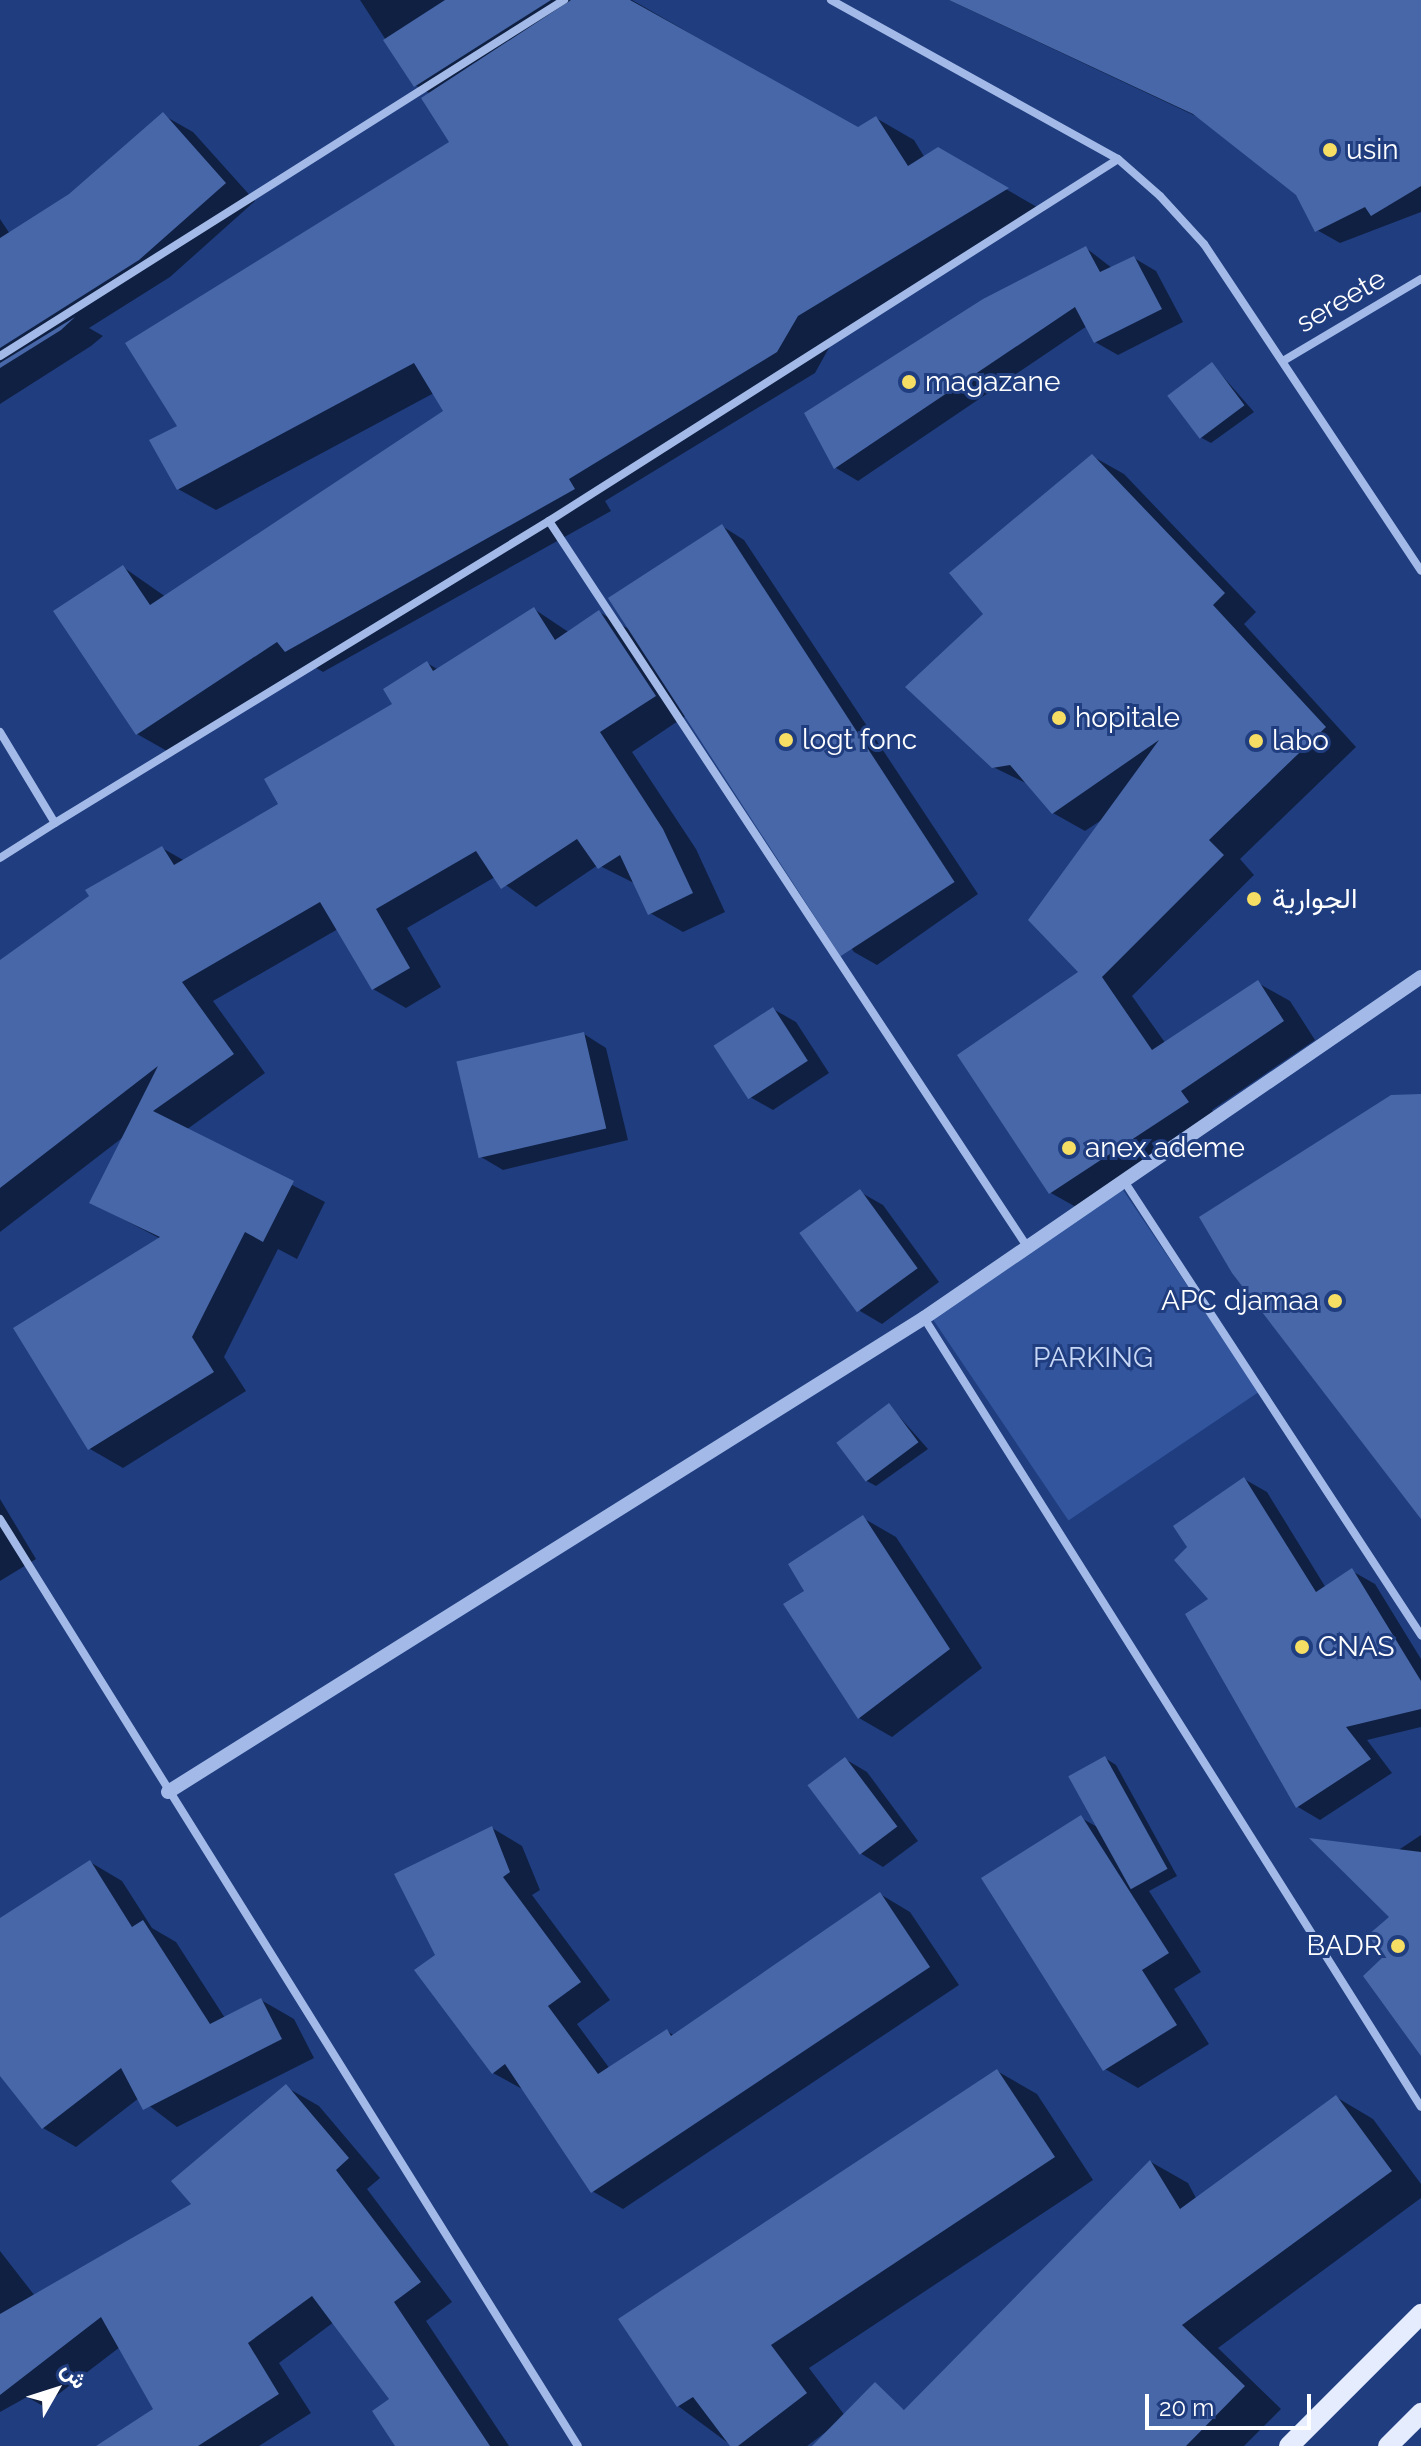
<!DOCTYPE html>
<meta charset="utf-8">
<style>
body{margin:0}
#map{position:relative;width:1421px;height:2446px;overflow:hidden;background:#1f3d7f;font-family:Raleway,Vazirmatn,sans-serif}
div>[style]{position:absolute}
.green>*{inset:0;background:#32559d;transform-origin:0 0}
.shadow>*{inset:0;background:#0007}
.building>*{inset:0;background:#4767a8;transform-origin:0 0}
.minor>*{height:8px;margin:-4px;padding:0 4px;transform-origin:4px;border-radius:4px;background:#a3bae8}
.tertiary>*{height:14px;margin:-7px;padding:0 7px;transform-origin:7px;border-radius:7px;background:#a3bae8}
.primary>*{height:20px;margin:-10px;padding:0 10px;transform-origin:10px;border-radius:10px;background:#e5ecfd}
.dots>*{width:22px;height:22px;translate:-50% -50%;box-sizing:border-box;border:4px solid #1f3d7f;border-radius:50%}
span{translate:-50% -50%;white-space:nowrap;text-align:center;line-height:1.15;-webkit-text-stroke:6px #1f3d7f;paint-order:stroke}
.poi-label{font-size:28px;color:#fff}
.left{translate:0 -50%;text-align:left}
.right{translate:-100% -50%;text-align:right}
.street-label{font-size:28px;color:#fff}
.park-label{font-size:28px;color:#c7d7f6}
.north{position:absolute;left:16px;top:2350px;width:80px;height:80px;-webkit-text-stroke:6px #1f3d7f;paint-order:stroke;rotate:51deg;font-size:22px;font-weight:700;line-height:32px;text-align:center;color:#fff}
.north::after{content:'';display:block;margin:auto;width:28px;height:36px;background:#fff;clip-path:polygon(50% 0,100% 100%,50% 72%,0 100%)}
.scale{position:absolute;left:1145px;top:2394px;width:166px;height:36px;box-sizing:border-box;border:4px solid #fff;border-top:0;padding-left:10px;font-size:24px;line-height:28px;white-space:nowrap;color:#fff;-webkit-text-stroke:6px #1f3d7f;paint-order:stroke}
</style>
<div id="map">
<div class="green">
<div style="left:1121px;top:1187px;width:247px;height:230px;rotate:56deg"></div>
</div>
<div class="shadow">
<div style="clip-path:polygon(360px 0,632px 0,858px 130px,876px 118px,914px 140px,925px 158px,938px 150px,1044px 211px,835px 337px,815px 373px,605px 501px,611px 511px,323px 672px,311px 665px,174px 755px,137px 734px,123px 567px,166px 597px,446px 412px,434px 393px,216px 510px,178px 489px,179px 427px,452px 142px,431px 94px,415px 85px)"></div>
<div style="clip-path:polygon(949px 0,1421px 0,1421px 212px,1340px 243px,1317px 230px,1298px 194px,1202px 119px)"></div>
<div style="clip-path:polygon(163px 115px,193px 132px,255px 201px,170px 277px,89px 328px,103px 336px,91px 346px,0 404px,0 219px,10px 234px,70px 196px)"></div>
<div style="clip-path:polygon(1086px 248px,1112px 268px,1134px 258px,1156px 271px,1183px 322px,1118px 355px,1095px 342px,1087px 326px,858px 481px,836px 468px,807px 414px)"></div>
<div style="clip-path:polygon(1212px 364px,1254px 412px,1211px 443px,1200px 437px)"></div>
<div style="clip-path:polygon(1092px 456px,1124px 474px,1256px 612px,1244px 624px,1356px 747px,1240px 859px,1254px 875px,1132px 996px,1166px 1044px,1258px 983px,1290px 1001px,1315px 1040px,1212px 1110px,1219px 1121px,1083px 1211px,1051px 1193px,959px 1055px,1081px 972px,1103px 819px,1085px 831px,1053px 813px,1030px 785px,993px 767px,985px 615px)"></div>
<div style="clip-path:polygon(722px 526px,744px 540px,978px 894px,877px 965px,854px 952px,690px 713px,632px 752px,696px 849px,725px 912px,683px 932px,650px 913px,636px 884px,598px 865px,536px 907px,495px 877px,407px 928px,441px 987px,406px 1008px,373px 989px,338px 929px,213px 1001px,265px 1073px,186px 1130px,325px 1202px,297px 1259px,278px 1249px,224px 1357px,246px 1391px,123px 1468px,90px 1449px,161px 1239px,92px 1203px,126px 1135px,0 1232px,0 963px,162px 848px,185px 861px,281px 805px,395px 705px,427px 663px,439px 670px,534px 609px,570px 633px,599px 612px,634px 632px)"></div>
<div style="clip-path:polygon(773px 1009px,796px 1022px,829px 1073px,773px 1110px,750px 1097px)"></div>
<div style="clip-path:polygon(584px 1034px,606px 1048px,628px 1140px,503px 1170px,481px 1157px)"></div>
<div style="clip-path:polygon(860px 1192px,883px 1205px,939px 1282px,882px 1324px,860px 1311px)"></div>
<div style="clip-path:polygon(889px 1405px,928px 1449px,876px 1486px,865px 1480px)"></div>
<div style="clip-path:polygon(1244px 1479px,1267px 1492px,1326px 1588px,1352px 1571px,1375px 1584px,1421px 1659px,1421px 1727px,1367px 1740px,1392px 1773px,1320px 1820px,1298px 1807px,1188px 1615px,1211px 1599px,1190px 1547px)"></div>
<div style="clip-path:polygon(0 1499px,36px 1559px,0 1581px)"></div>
<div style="clip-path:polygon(863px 1518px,896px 1537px,982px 1668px,892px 1737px,859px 1718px,807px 1591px)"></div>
<div style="clip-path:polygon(1105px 1758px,1116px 1765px,1177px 1876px,1149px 1891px,1201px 1972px,1174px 1989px,1209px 2044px,1138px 2088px,1105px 2069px,1081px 1818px,1101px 1829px)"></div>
<div style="clip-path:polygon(845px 1759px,867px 1772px,918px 1841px,883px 1867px,860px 1853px)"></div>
<div style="clip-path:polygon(492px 1828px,522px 1846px,540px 1890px,532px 1895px,610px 2000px,577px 2024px,610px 2069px,667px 2031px,675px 2036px,880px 1894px,910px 1912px,959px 1985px,623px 2209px,592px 2191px,524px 2090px,493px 2073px,437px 1955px)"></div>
<div style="clip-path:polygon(1421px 1835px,1421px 2052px,1385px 1958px,1397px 1851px)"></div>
<div style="clip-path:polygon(90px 1862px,122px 1881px,152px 1928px,176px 1942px,225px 2018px,261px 2000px,294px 2019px,314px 2058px,177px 2127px,139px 2098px,76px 2147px,43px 2128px,0 2073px,0 1920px)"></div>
<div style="clip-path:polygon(997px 2071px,1037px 2094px,1093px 2180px,809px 2368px,846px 2417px,807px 2446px,732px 2446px,678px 2406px)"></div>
<div style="clip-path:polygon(286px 2087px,319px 2106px,380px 2178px,367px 2189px,452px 2302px,426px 2321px,509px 2446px,397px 2446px,392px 2400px,334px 2322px,279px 2363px,311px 2413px,259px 2446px,97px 2446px,156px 2410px,120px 2347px,43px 2406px,27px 2397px,0 2412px,0 2251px,35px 2296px,194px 2205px)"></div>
<div style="clip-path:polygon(1336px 2097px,1373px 2119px,1421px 2184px,1421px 2198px,1218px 2348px,1281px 2409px,1244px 2446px,856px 2446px,896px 2405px,906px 2411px,1151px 2162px,1188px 2183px,1197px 2200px)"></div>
</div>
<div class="building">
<div style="clip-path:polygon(445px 0,551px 0,414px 87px,383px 40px)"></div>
<div style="clip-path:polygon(571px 0,630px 0,858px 127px,876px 116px,908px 166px,938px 147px,1009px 188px,798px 316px,777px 352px,569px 479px,575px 489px,285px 652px,277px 642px,136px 735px,53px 611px,123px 565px,150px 605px,443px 411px,414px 363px,177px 490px,149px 440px,177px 426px,125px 343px,449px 142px,421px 98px)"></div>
<div style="clip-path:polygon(949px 0,1421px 0,1421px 186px,1371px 216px,1365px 207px,1315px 232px,1296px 195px,1193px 114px)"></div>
<div style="clip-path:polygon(163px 112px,226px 183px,139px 260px,0 348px,0 238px,69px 194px)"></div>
<div style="clip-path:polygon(1086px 246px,1100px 272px,1134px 256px,1162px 309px,1094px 343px,1075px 307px,834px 469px,804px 413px,983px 299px)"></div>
<div style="clip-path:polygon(75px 317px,61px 330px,0 368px,0 363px)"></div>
<div style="left:1212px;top:362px;width:54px;height:56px;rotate:53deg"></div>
<div style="clip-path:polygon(1092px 454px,1225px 593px,1213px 605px,1326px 727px,1209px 840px,1224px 855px,1102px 977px,1152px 1050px,1258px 980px,1284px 1021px,1181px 1091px,1189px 1102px,1049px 1194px,957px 1055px,1078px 972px,1028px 920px,1159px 740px,1052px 814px,1010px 765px,992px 768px,905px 687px,983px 614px,949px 573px)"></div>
<div style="left:722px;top:524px;width:427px;height:136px;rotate:57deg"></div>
<div style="clip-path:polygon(534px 607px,555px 640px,599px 610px,656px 696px,600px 732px,663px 829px,693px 893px,648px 915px,620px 855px,598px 869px,577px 839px,501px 889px,476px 851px,376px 909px,410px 968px,372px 990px,320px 902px,182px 982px,234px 1054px,153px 1111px,294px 1181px,263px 1242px,245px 1232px,192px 1337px,214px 1372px,88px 1450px,13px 1328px,160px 1237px,89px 1203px,158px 1066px,0 1188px,0 960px,89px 896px,85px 890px,162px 846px,174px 865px,278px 804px,264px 779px,392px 704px,383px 689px,427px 661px,433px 671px)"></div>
<div style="left:773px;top:1007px;width:64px;height:71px;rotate:57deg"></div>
<div style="left:584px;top:1032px;width:99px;height:131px;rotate:77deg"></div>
<div style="clip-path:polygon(1421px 1094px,1421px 1519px,1232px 1273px,1199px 1217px,1391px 1095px)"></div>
<div style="left:860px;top:1189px;width:98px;height:75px;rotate:54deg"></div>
<div style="left:889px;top:1403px;width:49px;height:66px;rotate:53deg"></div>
<div style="clip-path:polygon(1244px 1477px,1316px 1592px,1352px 1568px,1421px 1681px,1421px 1709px,1346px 1727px,1371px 1759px,1296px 1808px,1185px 1614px,1208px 1599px,1174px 1560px,1187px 1547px,1173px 1526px)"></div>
<div style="clip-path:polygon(863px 1515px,950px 1649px,858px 1719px,783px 1604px,804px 1591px,788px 1564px)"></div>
<div style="left:1105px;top:1756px;width:129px;height:42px;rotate:61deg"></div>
<div style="left:845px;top:1757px;width:87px;height:47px;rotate:53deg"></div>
<div style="clip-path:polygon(1081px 1815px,1169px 1953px,1142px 1970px,1177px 2025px,1103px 2071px,981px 1878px)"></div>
<div style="clip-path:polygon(492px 1826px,510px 1872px,503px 1877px,581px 1982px,548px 2006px,598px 2074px,667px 2029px,671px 2036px,880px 1892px,930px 1967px,591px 2193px,505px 2064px,492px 2074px,414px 1970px,435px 1955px,394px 1874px)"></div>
<div style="clip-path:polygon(1309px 1838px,1421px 1852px,1421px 2056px,1363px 1976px,1383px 1957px,1368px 1935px,1389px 1917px)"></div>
<div style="clip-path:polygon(90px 1860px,132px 1927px,143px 1920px,210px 2024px,261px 1998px,282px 2039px,143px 2110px,121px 2068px,42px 2129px,0 2076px,0 1918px)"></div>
<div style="clip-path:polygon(997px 2069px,1055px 2157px,771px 2345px,807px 2393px,738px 2446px,730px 2446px,693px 2397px,677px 2407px,618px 2319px)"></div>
<div style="clip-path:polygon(286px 2084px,349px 2158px,336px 2170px,421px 2282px,394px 2302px,490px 2446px,395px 2446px,372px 2411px,389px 2399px,312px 2296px,248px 2343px,279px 2394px,198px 2446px,96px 2446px,153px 2409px,101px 2317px,0 2395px,0 2314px,191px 2204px,171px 2181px)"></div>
<div style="clip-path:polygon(1336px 2095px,1392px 2171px,1182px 2325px,1245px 2386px,1186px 2446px,812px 2446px,875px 2382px,904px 2410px,1150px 2160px,1180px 2209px)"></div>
</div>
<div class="minor">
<div style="left:831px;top:0;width:328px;rotate:29deg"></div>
<div style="left:1118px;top:159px;width:56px;rotate:41.4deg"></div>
<div style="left:1160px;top:196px;width:65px;rotate:47.5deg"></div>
<div style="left:1204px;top:244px;width:392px;rotate:56.4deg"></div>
<div style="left:0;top:356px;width:667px;rotate:-32.26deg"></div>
<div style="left:1283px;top:361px;width:161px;rotate:-30.7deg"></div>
<div style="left:549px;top:521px;width:871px;rotate:56.62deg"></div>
<div style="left:0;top:732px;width:106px;rotate:58.9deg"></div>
<div style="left:55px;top:823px;width:579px;rotate:-31.44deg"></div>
<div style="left:549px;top:521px;width:674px;rotate:-32.46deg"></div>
<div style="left:0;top:858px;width:65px;rotate:-32.5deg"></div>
<div style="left:1124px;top:1181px;width:543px;rotate:56.81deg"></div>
<div style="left:924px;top:1318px;width:932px;rotate:57.79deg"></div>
<div style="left:0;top:1519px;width:1092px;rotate:58.06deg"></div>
</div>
<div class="tertiary">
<div style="left:168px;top:1792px;width:892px;rotate:-32.09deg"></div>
<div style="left:924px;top:1318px;width:603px;rotate:-34.45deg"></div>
</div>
<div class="primary">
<div style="left:1289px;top:2446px;width:187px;rotate:-45deg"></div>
<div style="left:1388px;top:2446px;width:47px;rotate:-45deg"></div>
</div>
<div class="dots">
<div style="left:1330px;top:150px;background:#f6dd63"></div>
<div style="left:909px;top:382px;background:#f6dd63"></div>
<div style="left:1059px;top:718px;background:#f6dd63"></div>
<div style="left:786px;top:740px;background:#f6dd63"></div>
<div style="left:1256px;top:741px;background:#f6dd63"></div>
<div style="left:1254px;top:899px;background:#f6dd63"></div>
<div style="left:1069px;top:1148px;background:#f6dd63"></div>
<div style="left:1335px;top:1301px;background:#f6dd63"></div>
<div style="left:1302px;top:1647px;background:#f6dd63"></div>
<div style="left:1398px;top:1946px;background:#f6dd63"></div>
</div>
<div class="poi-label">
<span class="left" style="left:1346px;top:150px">usin</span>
<span class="left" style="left:925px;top:382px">magazane</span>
<span class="left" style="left:1075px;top:718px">hopitale</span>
<span class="left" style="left:802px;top:740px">logt fonc</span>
<span class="left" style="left:1272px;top:741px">labo</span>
<span class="left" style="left:1272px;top:899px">الجوارية</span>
<span class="left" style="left:1085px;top:1148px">anex ademe</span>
<span class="right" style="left:1319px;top:1301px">APC djamaa</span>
<span class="left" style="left:1318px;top:1647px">CNAS</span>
<span class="right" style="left:1382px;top:1946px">BADR</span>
</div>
<div class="street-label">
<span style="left:1341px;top:301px;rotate:-30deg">sereete</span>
</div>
<div class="park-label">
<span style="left:1093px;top:1358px">PARKING</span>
</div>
<div class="north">ش</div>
<div class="scale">20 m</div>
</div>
